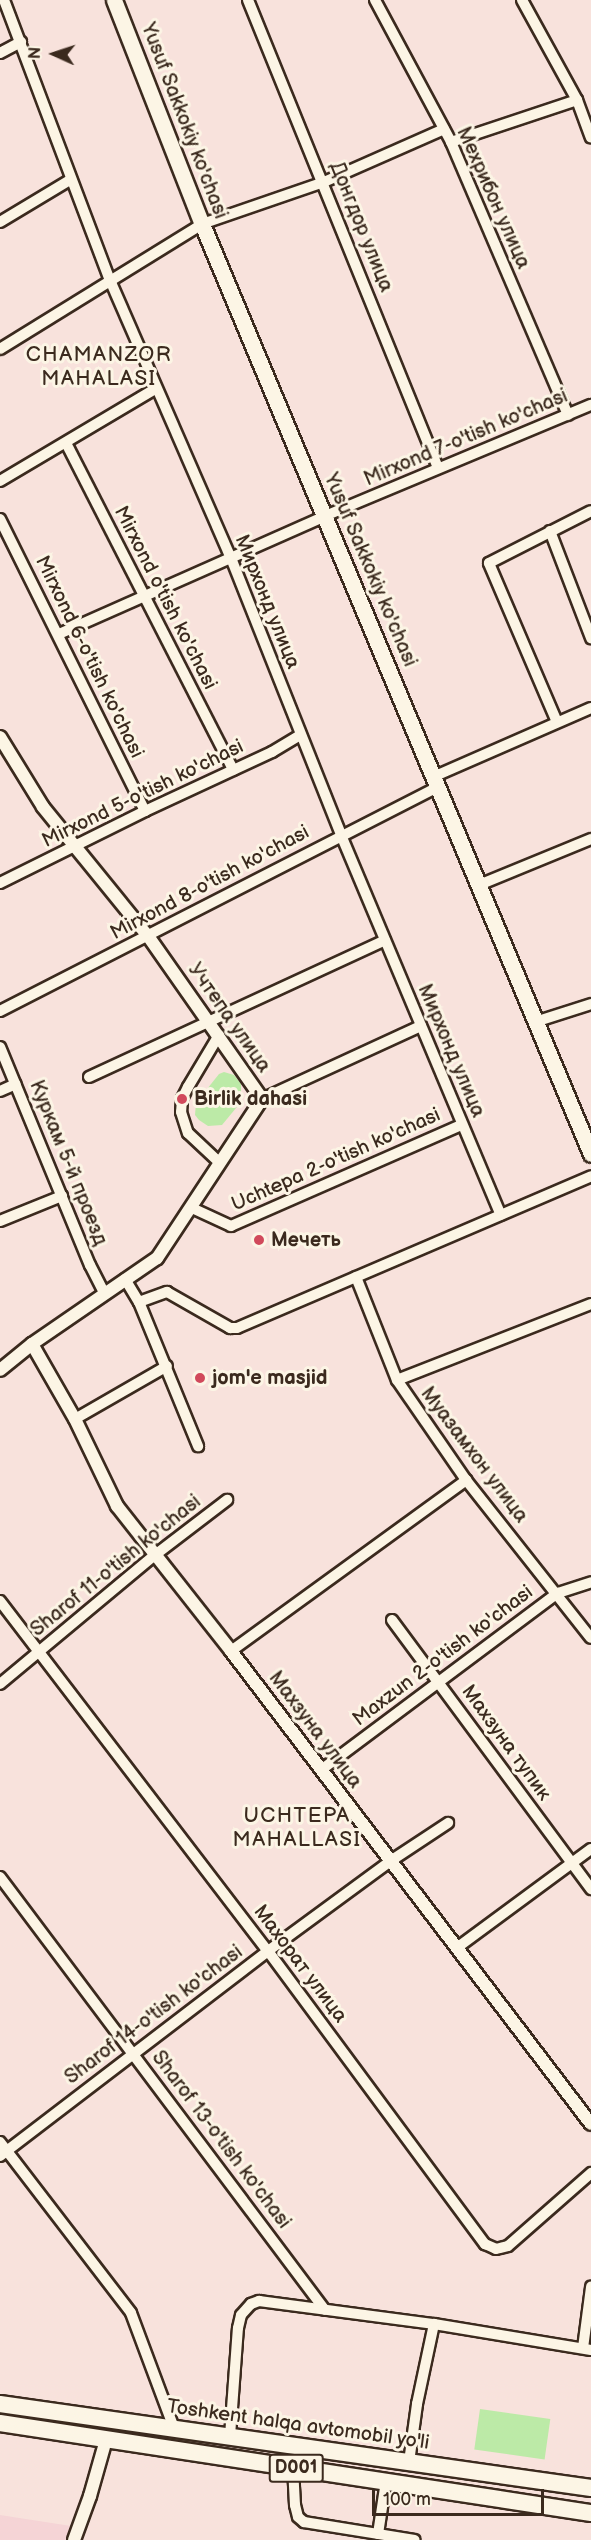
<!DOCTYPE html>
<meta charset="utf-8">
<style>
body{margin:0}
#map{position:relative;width:591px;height:2540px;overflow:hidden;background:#f8e2dc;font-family:"Balsamiq Sans",sans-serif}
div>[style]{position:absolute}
.built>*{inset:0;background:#f5d4d6}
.green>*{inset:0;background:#bceaa7;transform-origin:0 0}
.roads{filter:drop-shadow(2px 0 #3b2a1e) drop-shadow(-2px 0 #3b2a1e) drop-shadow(0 2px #3b2a1e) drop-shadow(0 -2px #3b2a1e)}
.minor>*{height:10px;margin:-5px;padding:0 5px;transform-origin:5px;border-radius:5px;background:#fcf5e5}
.tertiary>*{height:12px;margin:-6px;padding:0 6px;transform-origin:6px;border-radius:6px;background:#fcf5e5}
.secondary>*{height:15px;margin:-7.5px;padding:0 7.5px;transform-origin:7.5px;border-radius:7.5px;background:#fcf5e5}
.trunk>*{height:16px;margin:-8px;padding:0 8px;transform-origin:8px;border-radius:8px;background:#fcf5e5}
.dots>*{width:16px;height:16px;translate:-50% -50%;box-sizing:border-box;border:3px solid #fcf5e5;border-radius:50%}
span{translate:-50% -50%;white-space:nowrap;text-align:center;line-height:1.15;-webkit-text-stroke:6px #fcf5e5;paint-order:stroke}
.shield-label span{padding:2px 4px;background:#fcf5e5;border:2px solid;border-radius:4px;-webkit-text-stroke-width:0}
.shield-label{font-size:18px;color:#3b2a1e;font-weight:700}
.street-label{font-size:20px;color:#3b2a1e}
.poi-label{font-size:20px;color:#3b2a1e;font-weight:700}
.left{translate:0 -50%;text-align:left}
.neighbourhood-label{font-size:21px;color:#3b2a1e;letter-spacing:1.5px}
.north{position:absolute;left:24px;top:24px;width:60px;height:60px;-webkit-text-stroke:4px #fcf5e5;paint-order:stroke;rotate:273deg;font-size:16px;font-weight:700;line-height:24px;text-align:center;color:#3b2a1e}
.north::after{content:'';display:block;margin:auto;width:21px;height:27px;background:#3b2a1e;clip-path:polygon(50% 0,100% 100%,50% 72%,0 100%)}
.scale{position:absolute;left:372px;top:2489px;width:172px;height:27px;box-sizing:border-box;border:3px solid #3b2a1e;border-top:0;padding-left:8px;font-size:18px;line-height:21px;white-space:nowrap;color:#3b2a1e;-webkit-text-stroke:4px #fcf5e5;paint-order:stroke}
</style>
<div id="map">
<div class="built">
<div style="clip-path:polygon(0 2515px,71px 2526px,66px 2540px,0 2540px)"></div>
</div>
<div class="green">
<div style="clip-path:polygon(224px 1072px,234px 1075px,241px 1084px,241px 1102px,222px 1125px,208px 1126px,199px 1120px,195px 1115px,196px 1103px,219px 1074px)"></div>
<div style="left:480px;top:2409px;width:71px;height:41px;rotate:8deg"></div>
</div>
<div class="roads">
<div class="minor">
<div style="left:4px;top:0;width:299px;rotate:69.3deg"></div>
<div style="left:110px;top:280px;width:303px;rotate:66.5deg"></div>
<div style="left:231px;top:558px;width:298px;rotate:68.3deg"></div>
<div style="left:341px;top:835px;width:412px;rotate:67.2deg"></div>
<div style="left:248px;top:0;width:505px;rotate:67.9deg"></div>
<div style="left:375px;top:0;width:161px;rotate:61.8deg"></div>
<div style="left:451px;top:142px;width:297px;rotate:66.8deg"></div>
<div style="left:522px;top:0;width:114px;rotate:61.2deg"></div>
<div style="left:577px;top:100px;width:40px;rotate:69.8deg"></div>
<div style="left:0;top:53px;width:24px;rotate:-28deg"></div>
<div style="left:451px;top:142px;width:133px;rotate:-18.4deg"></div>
<div style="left:0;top:222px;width:82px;rotate:-31deg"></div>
<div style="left:0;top:349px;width:238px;rotate:-31.7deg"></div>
<div style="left:202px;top:224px;width:129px;rotate:-19deg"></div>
<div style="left:324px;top:182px;width:131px;rotate:-23.8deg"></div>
<div style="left:66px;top:443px;width:367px;rotate:62.9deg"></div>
<div style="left:0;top:481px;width:180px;rotate:-30.7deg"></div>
<div style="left:0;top:519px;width:326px;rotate:63.6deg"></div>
<div style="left:550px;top:531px;width:115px;rotate:69deg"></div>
<div style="left:59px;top:634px;width:291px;rotate:-23.9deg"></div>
<div style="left:325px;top:516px;width:288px;rotate:-22.7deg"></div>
<div style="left:557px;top:722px;width:173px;rotate:-113.2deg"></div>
<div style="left:489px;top:563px;width:114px;rotate:-27deg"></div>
<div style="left:433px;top:777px;width:172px;rotate:-23.6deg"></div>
<div style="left:0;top:883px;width:162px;rotate:-26.4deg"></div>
<div style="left:145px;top:811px;width:140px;rotate:-24.9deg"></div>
<div style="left:272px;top:752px;width:33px;rotate:-31deg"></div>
<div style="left:479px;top:885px;width:121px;rotate:-22.3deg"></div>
<div style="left:0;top:1011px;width:492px;rotate:-27.1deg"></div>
<div style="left:535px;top:1022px;width:59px;rotate:-17.8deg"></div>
<div style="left:219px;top:1035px;width:61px;rotate:120.8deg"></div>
<div style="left:188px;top:1087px;width:13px;rotate:117deg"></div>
<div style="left:182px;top:1099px;width:13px;rotate:94deg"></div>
<div style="left:181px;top:1112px;width:22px;rotate:72deg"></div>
<div style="left:188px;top:1133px;width:44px;rotate:43.2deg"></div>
<div style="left:0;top:1047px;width:236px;rotate:67.6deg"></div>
<div style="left:90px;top:1265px;width:31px;rotate:63deg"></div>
<div style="left:89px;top:1077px;width:326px;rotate:-24.8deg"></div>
<div style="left:0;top:1091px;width:17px;rotate:-24deg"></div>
<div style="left:262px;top:1099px;width:175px;rotate:-24.7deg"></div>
<div style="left:192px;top:1208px;width:43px;rotate:24.8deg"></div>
<div style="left:231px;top:1226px;width:251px;rotate:-23.7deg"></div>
<div style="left:0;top:1221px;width:67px;rotate:-22deg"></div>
<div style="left:356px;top:1277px;width:111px;rotate:68.3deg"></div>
<div style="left:397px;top:1380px;width:121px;rotate:55.4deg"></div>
<div style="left:466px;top:1480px;width:201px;rotate:51.7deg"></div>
<div style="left:125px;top:1279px;width:27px;rotate:59deg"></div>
<div style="left:139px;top:1302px;width:156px;rotate:67.7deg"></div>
<div style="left:139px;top:1302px;width:30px;rotate:-20deg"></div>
<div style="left:167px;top:1292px;width:73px;rotate:29.7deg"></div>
<div style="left:230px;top:1328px;width:7px"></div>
<div style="left:237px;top:1328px;width:385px;rotate:-23.2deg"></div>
<div style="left:397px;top:1380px;width:208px;rotate:-21.4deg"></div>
<div style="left:75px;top:1419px;width:106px;rotate:-29.9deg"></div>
<div style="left:0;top:1601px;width:441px;rotate:52.6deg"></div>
<div style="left:268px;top:1951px;width:365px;rotate:53.5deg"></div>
<div style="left:485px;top:2244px;width:12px;rotate:24deg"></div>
<div style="left:496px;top:2249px;width:12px;rotate:-14deg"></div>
<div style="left:508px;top:2246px;width:111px;rotate:-41.3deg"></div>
<div style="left:392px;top:1620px;width:335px;rotate:53.5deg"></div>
<div style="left:231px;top:1651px;width:291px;rotate:-36deg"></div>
<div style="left:0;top:1684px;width:202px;rotate:-39.8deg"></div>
<div style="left:155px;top:1555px;width:91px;rotate:-37.4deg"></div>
<div style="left:321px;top:1770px;width:296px;rotate:-36.8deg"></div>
<div style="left:558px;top:1593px;width:35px;rotate:-18deg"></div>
<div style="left:0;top:1877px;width:541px;rotate:53.11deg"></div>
<div style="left:458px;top:1947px;width:165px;rotate:-36.4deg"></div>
<div style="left:0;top:2142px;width:215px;rotate:52.5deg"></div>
<div style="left:131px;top:2313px;width:123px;rotate:69.5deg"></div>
<div style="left:0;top:2156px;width:337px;rotate:-37.4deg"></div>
<div style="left:268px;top:1951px;width:150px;rotate:-36.3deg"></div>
<div style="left:389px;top:1862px;width:71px;rotate:-33.5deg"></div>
<div style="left:583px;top:2348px;width:62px;rotate:-82.5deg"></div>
<div style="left:230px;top:2436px;width:108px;rotate:-85.8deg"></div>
<div style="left:238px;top:2328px;width:13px;rotate:-77deg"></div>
<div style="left:241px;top:2315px;width:15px;rotate:-48deg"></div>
<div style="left:251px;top:2304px;width:9px;rotate:-21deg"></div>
<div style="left:259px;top:2301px;width:177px;rotate:7.5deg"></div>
<div style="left:434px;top:2324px;width:159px;rotate:9.4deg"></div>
<div style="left:409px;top:2462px;width:59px;rotate:-82.1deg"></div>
<div style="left:417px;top:2404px;width:82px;rotate:-78deg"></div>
<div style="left:293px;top:2467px;width:38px;rotate:87deg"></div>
<div style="left:295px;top:2505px;width:12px;rotate:76deg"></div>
<div style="left:298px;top:2517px;width:8px;rotate:40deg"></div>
<div style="left:304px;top:2522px;width:112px;rotate:9.2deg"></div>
<div style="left:378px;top:2534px;width:54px;rotate:-81.4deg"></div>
</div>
<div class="tertiary">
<div style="left:0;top:737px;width:82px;rotate:58.4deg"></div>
<div style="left:43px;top:807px;width:166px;rotate:50.9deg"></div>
<div style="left:148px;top:936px;width:199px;rotate:55deg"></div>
<div style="left:262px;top:1099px;width:191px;rotate:123.4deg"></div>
<div style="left:157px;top:1258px;width:152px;rotate:145.5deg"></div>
<div style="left:32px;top:1344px;width:41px;rotate:140.9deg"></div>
<div style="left:32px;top:1344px;width:86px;rotate:60.2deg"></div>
<div style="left:75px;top:1419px;width:97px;rotate:64.2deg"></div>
<div style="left:117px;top:1506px;width:184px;rotate:51.8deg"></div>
<div style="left:231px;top:1651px;width:594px;rotate:52.73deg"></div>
<div style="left:74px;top:2540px;width:47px;rotate:-70deg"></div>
<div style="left:90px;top:2496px;width:58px;rotate:-74.1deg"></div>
</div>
<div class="secondary">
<div style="left:114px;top:0;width:241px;rotate:68.6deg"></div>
<div style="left:202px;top:224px;width:1008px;rotate:67.3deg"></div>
</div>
<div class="trunk">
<div style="left:0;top:2404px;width:597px;rotate:8.09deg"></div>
<div style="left:0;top:2423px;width:598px;rotate:8.66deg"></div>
</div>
</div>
<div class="dots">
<div style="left:182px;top:1099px;background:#d1495b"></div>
<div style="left:259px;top:1240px;background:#d1495b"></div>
<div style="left:200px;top:1378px;background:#d1495b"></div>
</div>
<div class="shield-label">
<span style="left:296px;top:2468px">D001</span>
</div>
<div class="street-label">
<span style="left:184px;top:121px;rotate:69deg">Yusuf Sakkokiy ko'chasi</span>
<span style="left:493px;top:198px;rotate:66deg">Мехрибон улица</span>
<span style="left:361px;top:227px;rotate:68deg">Донгдор улица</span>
<span style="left:466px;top:438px;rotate:-23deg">Mirxond 7-o'tish ko'chasi</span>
<span style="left:370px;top:570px;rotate:67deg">Yusuf Sakkokiy ko'chasi</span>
<span style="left:165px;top:598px;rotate:63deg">Mirxond o'tish ko'chasi</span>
<span style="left:267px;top:602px;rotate:68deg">Мирхонд улица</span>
<span style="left:89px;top:657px;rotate:64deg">Mirxond 6-o'tish ko'chasi</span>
<span style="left:143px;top:794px;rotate:-26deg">Mirxond 5-o'tish ko'chasi</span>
<span style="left:210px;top:883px;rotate:-28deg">Mirxond 8-o'tish ko'chasi</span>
<span style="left:229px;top:1018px;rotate:55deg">Учтепа улица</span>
<span style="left:451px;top:1051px;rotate:67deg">Мирхонд улица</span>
<span style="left:336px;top:1160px;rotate:-24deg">Uchtepa 2-o'tish ko'chasi</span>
<span style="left:68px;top:1163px;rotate:68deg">Куркам 5-й проезд</span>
<span style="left:474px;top:1455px;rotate:53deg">Муазамхон улица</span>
<span style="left:116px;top:1566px;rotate:-39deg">Sharof 11-o'tish ko'chasi</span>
<span style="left:443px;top:1656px;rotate:-37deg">Maxzun 2-o'tish ko'chasi</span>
<span style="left:315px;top:1730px;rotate:53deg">Махзуна улица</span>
<span style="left:506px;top:1743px;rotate:54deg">Махзуна тупик</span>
<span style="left:300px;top:1964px;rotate:53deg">Махорат улица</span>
<span style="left:154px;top:2015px;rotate:-37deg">Sharof 14-o'tish ko'chasi</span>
<span style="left:221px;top:2140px;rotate:53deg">Sharof 13-o'tish ko'chasi</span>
<span style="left:298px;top:2425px;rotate:8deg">Toshkent halqa avtomobil yo'li</span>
</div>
<div class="poi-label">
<span class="left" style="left:194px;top:1099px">Birlik dahasi</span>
<span class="left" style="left:271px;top:1240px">Мечеть</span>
<span class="left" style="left:212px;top:1378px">jom'e masjid</span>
</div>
<div class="neighbourhood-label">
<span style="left:99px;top:367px">CHAMANZOR<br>MAHALASI</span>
<span style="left:297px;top:1828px">UCHTEPA<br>MAHALLASI</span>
</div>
<div class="north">N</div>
<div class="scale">100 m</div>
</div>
